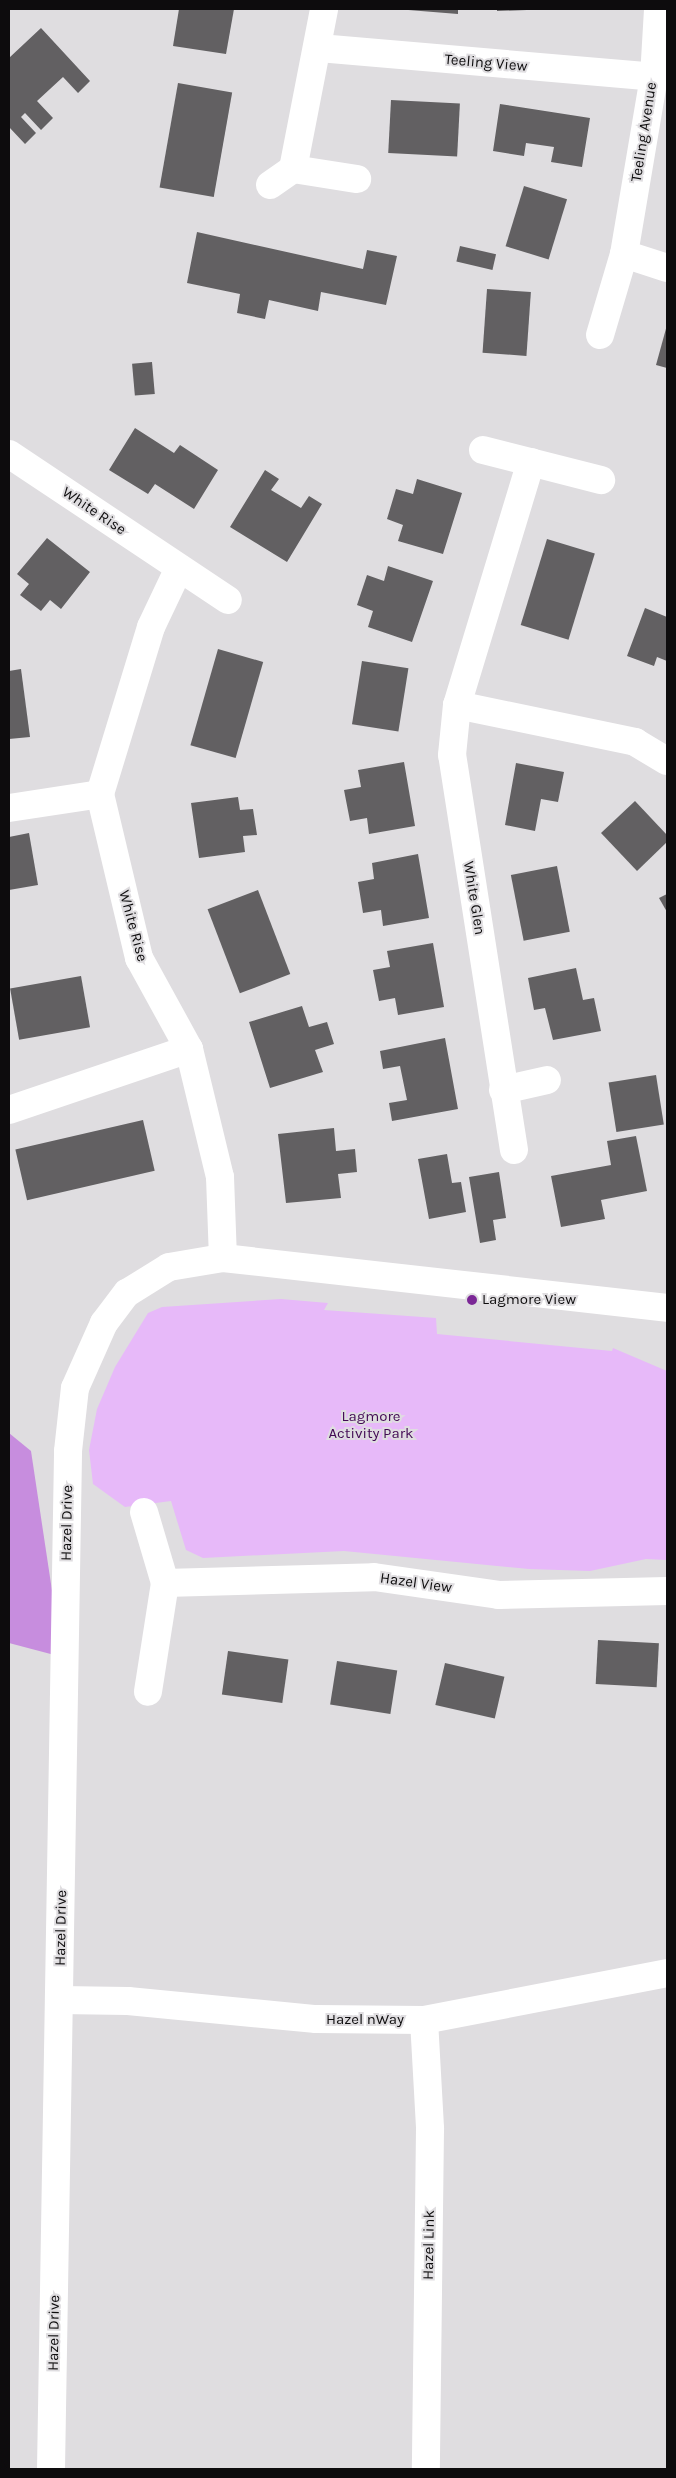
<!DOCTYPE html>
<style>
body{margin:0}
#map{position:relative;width:676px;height:2478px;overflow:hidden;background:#dfdde0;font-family:Karla,sans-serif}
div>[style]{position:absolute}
.green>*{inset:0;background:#e7b9f9}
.forest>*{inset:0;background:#c78dde}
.building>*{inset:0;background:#626062;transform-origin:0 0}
.minor>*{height:28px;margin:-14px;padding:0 14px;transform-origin:14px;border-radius:14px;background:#fff}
.dots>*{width:14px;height:14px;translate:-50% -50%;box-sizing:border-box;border:2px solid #dfdde0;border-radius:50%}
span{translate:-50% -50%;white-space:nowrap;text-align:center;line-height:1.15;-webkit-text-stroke:4px #dfdde0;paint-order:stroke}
.street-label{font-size:15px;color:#0d0c0d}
.poi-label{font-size:15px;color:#0d0c0d}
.left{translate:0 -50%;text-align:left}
.park-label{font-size:15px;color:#420954}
.frame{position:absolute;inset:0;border:10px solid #0d0c0d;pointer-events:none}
</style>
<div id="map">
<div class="green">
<div style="clip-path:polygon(281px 1299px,328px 1303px,324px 1310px,436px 1318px,437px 1334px,612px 1351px,613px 1348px,667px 1371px,667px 1560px,646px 1559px,590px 1571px,529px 1569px,344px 1551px,203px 1558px,186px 1550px,171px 1501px,125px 1507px,93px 1484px,89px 1450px,97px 1409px,115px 1367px,148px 1313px,162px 1307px)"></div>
</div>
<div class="forest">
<div style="clip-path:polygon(9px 1433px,31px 1451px,62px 1657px,9px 1643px)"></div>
</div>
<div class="building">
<div style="clip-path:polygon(179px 9px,234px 9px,226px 54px,173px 46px)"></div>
<div style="clip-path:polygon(396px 9px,458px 9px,458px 14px)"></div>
<div style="clip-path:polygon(497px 9px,527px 9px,527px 10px,497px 11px)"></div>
<div style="clip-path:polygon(41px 28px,90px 81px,78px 93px,63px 77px,37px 101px,53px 118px,41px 130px,25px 113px,21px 117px,36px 133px,25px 144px,9px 127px,9px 58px)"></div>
<div style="left:178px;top:83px;width:55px;height:106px;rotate:10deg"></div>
<div style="left:391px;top:100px;width:69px;height:53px;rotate:3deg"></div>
<div style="clip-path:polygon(500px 104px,590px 118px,582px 167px,551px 162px,554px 147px,526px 143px,524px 156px,493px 151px)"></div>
<div style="left:524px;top:186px;width:45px;height:63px;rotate:17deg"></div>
<div style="clip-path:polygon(197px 232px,363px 269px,367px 250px,397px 256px,386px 305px,321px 292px,318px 311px,269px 300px,265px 319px,237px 313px,240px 294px,187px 283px)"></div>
<div style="left:460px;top:246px;width:37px;height:16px;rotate:13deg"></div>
<div style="left:487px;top:289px;width:44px;height:64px;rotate:4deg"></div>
<div style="clip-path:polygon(667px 325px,667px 368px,656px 365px)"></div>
<div style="left:152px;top:362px;width:32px;height:20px;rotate:85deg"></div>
<div style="clip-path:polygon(135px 428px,174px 453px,180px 445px,218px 470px,194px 509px,155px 484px,148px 494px,109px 470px)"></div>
<div style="clip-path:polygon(265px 470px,279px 479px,271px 490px,301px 508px,309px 496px,322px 504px,287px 562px,230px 527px)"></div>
<div style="clip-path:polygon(417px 479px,462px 493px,443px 554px,398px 541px,403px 525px,387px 519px,396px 489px,413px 494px)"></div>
<div style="clip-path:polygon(47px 538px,90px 572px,61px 609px,50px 600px,41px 611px,20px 595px,29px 584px,17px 574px)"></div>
<div style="left:547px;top:539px;width:50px;height:90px;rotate:17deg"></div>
<div style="clip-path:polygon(388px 566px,433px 581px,412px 642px,368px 627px,373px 611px,357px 605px,367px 575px,384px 581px)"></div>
<div style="clip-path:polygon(645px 608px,667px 617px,667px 661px,657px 657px,654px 666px,627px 656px)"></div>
<div style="left:218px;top:649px;width:47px;height:100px;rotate:16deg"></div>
<div style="left:362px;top:661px;width:47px;height:64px;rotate:9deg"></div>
<div style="clip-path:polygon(21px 669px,30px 737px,9px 739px,9px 671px)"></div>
<div style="clip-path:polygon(404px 762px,415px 826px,369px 834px,367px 818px,350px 821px,344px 790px,361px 787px,358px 770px)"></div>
<div style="clip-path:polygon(516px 763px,564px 772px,558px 802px,541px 799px,535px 831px,505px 825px)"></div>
<div style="clip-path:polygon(238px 797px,240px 810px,253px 809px,257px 835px,243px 836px,245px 852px,199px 858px,191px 803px)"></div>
<div style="clip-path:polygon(635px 801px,667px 835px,667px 842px,637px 871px,601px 833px)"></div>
<div style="clip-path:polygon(29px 833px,38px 885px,9px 890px,9px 837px)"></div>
<div style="clip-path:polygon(418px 854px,429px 918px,383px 926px,381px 910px,363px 913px,358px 882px,374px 879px,372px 863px)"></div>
<div style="left:557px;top:866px;width:67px;height:47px;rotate:79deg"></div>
<div style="left:258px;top:890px;width:90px;height:54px;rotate:69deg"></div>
<div style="clip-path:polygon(667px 894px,667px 912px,659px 898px)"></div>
<div style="clip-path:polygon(433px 943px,444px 1007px,398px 1015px,395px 998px,379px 1001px,373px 970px,390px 967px,387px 951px)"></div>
<div style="clip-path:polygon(576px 968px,583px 1000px,594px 998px,601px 1031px,553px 1040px,545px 1008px,534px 1010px,528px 978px)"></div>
<div style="left:81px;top:976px;width:52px;height:72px;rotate:80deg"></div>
<div style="clip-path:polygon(302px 1006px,309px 1027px,327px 1022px,334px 1044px,315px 1050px,323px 1072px,270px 1088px,249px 1022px)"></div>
<div style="clip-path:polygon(445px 1038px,458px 1109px,392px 1121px,389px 1103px,407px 1100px,400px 1066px,383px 1069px,380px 1051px)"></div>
<div style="left:656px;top:1075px;width:50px;height:48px;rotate:81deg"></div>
<div style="left:143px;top:1120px;width:52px;height:131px;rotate:77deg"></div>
<div style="clip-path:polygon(334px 1128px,336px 1151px,355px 1149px,357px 1172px,338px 1174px,341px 1198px,286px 1203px,278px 1134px)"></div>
<div style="clip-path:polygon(636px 1136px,647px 1191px,601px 1200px,605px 1219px,561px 1227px,551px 1176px,611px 1165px,607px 1141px)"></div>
<div style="clip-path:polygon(447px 1154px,452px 1183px,461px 1182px,466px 1212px,429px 1219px,418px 1159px)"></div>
<div style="clip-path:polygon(499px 1172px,506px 1218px,493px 1220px,496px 1240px,480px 1243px,469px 1177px)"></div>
<div style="left:598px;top:1640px;width:61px;height:44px;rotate:3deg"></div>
<div style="left:228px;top:1651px;width:61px;height:44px;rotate:8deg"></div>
<div style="left:337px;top:1661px;width:61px;height:44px;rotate:9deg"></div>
<div style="left:445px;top:1663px;width:61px;height:43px;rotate:13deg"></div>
</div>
<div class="minor">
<div style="left:319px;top:48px;width:336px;rotate:4.9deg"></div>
<div style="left:293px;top:169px;width:163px;rotate:-79deg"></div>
<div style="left:270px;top:185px;width:28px;rotate:-35deg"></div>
<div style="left:293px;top:169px;width:65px;rotate:8.9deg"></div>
<div style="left:624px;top:254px;width:45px;rotate:18deg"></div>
<div style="left:600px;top:335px;width:84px;rotate:-73.5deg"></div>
<div style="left:624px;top:254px;width:180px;rotate:-80.4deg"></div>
<div style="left:654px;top:77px;width:68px;rotate:-86.6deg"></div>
<div style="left:483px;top:450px;width:122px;rotate:14.3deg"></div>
<div style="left:9px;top:454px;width:263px;rotate:33.7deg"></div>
<div style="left:179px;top:568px;width:65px;rotate:115.4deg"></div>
<div style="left:151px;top:627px;width:175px;rotate:107deg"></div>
<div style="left:100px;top:794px;width:169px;rotate:76.6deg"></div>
<div style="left:139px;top:958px;width:104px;rotate:61.2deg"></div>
<div style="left:189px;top:1049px;width:132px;rotate:76.4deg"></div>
<div style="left:220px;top:1177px;width:81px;rotate:87.9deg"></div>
<div style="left:457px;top:705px;width:182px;rotate:11.7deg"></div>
<div style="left:635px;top:742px;width:37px;rotate:31deg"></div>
<div style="left:9px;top:808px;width:92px;rotate:-8.7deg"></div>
<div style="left:503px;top:1090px;width:45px;rotate:-12.8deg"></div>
<div style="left:9px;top:1110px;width:190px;rotate:-18.7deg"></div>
<div style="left:514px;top:1150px;width:400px;rotate:-98.9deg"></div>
<div style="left:452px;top:755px;width:50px;rotate:-84.3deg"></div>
<div style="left:457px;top:705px;width:254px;rotate:-73.1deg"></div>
<div style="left:144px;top:1512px;width:74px;rotate:73.5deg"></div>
<div style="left:165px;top:1583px;width:110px;rotate:98.9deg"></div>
<div style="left:165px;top:1583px;width:209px;rotate:-1.6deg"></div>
<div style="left:374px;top:1577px;width:126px;rotate:8.2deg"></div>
<div style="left:499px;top:1595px;width:168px;rotate:-1.4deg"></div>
<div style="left:60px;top:2000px;width:68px;rotate:0.8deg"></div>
<div style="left:128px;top:2001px;width:189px;rotate:5.5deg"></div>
<div style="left:316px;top:2019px;width:108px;rotate:0.5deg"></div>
<div style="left:424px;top:2020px;width:248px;rotate:-10.9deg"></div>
<div style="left:424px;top:2020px;width:109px;rotate:86.8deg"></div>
<div style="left:430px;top:2129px;width:340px;rotate:90.7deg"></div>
<div style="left:51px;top:2469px;width:1018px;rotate:-89.04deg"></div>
<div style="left:68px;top:1451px;width:63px;rotate:-83.7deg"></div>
<div style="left:75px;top:1388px;width:71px;rotate:-66deg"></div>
<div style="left:104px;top:1323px;width:38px;rotate:-53deg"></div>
<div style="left:127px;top:1293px;width:49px;rotate:-31.8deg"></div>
<div style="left:169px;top:1267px;width:55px;rotate:-9.5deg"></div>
<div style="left:223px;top:1258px;width:447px;rotate:6.4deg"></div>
</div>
<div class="dots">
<div style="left:472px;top:1300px;background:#7b2796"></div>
</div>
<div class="street-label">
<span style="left:486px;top:63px;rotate:5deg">Teeling View</span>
<span style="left:644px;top:132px;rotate:-81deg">Teeling Avenue</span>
<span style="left:94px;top:511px;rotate:34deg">White Rise</span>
<span style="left:474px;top:898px;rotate:81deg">White Glen</span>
<span style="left:133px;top:926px;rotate:75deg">White Rise</span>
<span style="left:67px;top:1523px;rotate:-89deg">Hazel Drive</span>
<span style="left:416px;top:1583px;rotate:8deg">Hazel View</span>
<span style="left:61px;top:1928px;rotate:-89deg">Hazel Drive</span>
<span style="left:365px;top:2020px">Hazel nWay</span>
<span style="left:429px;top:2245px;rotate:-89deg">Hazel Link</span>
<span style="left:54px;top:2333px;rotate:-89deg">Hazel Drive</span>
</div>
<div class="poi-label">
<span class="left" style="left:482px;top:1300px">Lagmore View</span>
</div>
<div class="park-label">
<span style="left:371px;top:1425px">Lagmore<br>Activity Park</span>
</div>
<div class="frame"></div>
</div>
